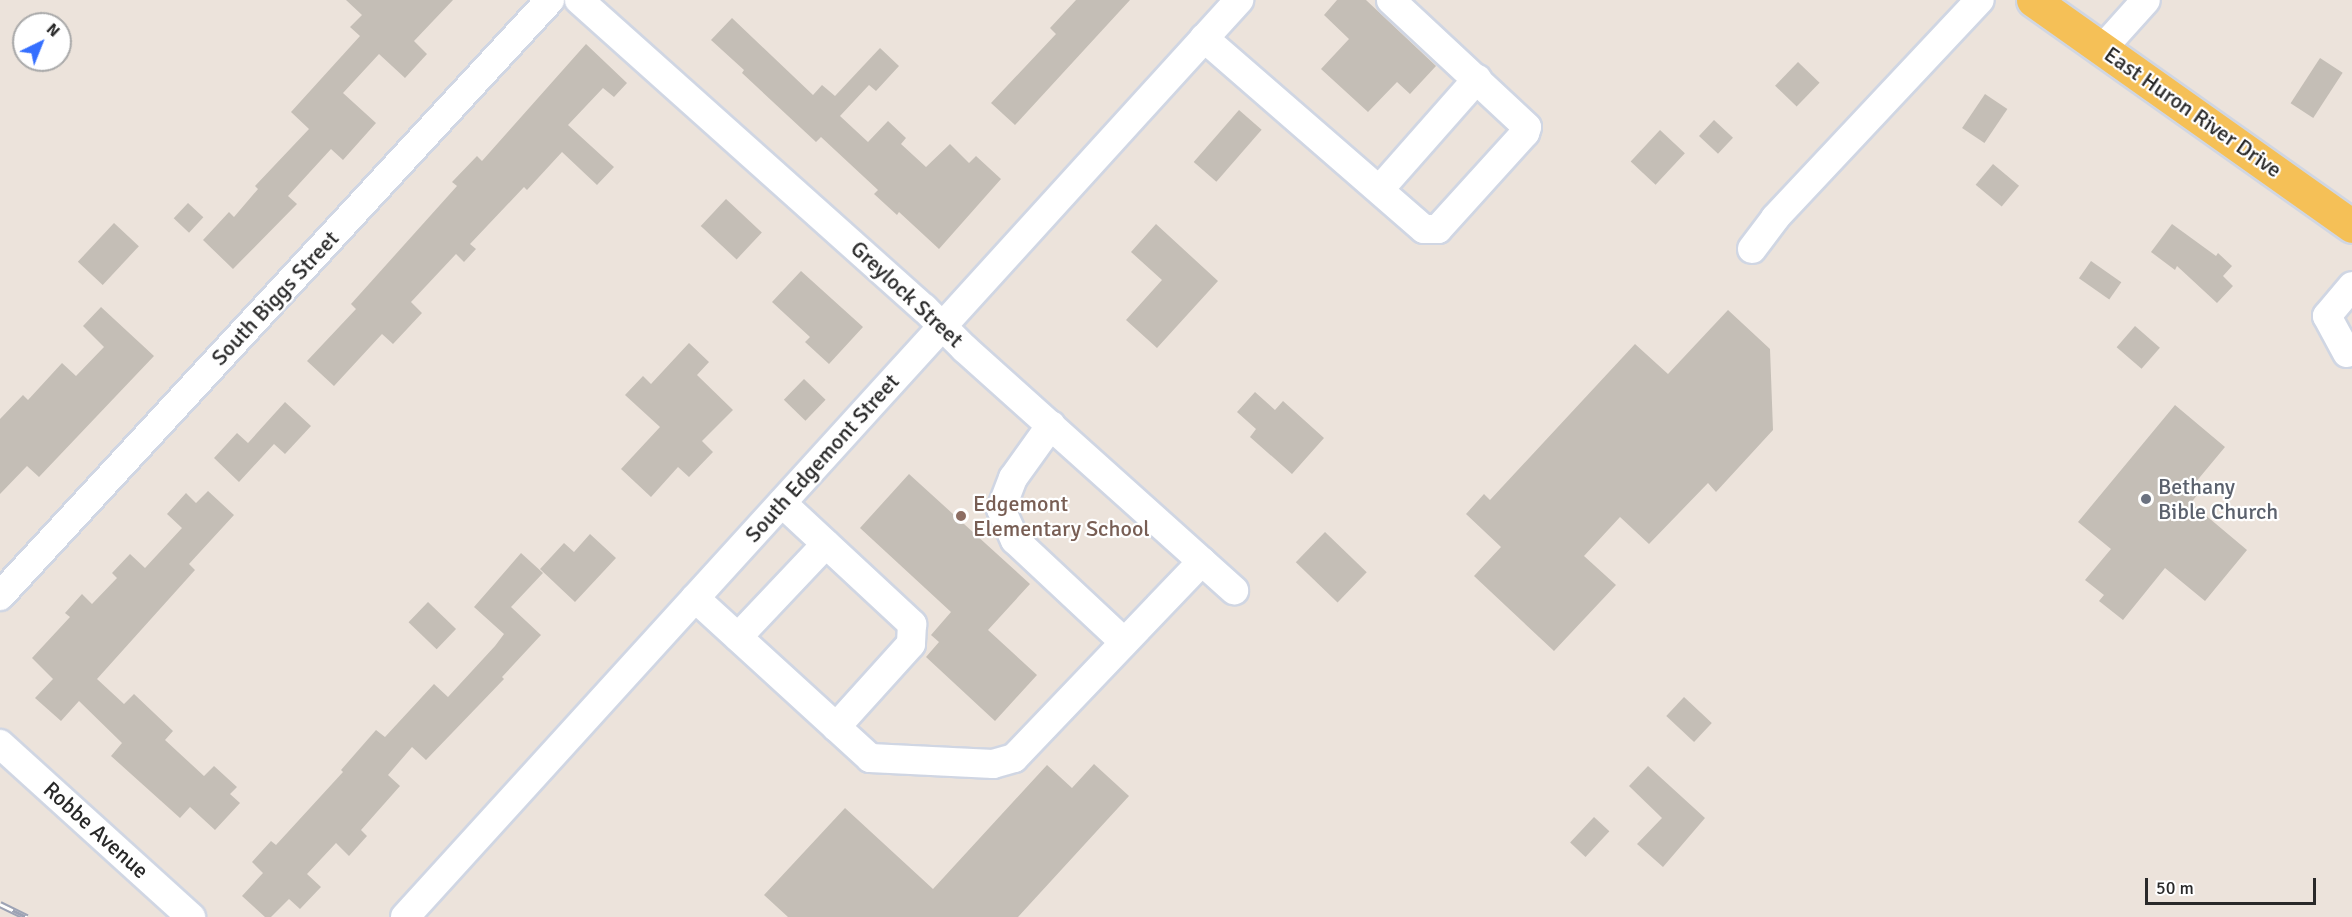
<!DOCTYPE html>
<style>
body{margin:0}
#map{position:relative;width:2352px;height:917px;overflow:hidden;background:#ece3db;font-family:Signika,sans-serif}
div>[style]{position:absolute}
.building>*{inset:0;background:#c4beb6;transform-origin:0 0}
.roads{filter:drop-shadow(2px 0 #d0d6e3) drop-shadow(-2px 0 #d0d6e3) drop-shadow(0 2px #d0d6e3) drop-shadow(0 -2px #d0d6e3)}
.minor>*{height:28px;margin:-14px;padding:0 14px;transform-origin:14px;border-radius:14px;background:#fff}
.major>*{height:33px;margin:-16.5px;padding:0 16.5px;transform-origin:16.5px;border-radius:16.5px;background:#f5c057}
.rail>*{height:7px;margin-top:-3.5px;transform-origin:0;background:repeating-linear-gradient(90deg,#fff 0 14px,#9da3b5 0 28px);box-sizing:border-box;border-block:2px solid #9da3b5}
.dots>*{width:16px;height:16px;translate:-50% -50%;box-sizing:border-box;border:3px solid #fff;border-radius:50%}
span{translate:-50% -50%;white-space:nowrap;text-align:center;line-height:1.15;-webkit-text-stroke:4.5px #fff;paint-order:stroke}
.street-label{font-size:22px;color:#292929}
.worship-label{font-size:22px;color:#5b616d}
.left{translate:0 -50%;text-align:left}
.education-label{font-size:22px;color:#785e54}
.north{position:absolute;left:12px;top:12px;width:60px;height:60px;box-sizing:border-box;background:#fff;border:2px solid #a9a9a9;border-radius:50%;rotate:43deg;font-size:16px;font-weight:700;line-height:24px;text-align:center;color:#292929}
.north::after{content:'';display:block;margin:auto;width:21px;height:27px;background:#356fff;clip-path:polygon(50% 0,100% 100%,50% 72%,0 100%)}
.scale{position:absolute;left:2145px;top:878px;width:171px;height:27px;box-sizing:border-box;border:3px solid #292929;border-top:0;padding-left:8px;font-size:18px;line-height:21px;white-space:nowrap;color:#292929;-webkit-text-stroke:4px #fff;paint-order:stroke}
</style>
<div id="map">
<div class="building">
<div style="clip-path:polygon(346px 0,453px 0,414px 41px,427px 54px,405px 78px,379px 54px,343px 93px,376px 123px,343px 160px,331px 149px,288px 196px,297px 204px,233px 269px,203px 240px,229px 212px,234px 217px,258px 189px,255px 186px,309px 129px,291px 112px,360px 36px,350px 27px,362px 15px)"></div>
<div style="clip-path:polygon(1076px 0,1130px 0,1015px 125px,991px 103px,1056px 34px,1050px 28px)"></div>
<div style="clip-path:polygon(1337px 0,1366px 0,1436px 66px,1410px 94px,1397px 82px,1368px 112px,1321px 69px,1349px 39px,1324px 15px)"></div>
<div style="clip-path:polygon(732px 18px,813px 95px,822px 85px,835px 96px,880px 48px,899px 66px,876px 91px,869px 85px,840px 116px,868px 142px,888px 121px,906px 138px,901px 144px,926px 167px,950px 144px,969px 163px,976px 156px,1001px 179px,939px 249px,899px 212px,897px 215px,874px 194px,878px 190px,821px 137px,816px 142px,742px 73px,744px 70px,711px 40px)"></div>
<div style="clip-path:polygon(586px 44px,627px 83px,614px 97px,603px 88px,568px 125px,614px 167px,597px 185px,562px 152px,527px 190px,524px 187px,470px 244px,476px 249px,464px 262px,456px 254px,411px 302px,422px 313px,393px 344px,382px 334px,334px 386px,307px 361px,356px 309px,351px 304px,457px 186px,452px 182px,477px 156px,482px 161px)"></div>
<div style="left:2320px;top:58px;width:27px;height:54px;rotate:33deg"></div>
<div style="left:1798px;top:62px;width:30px;height:33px;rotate:44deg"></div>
<div style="left:1985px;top:94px;width:27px;height:41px;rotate:34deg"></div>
<div style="left:1239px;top:110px;width:30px;height:69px;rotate:41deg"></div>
<div style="left:1714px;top:120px;width:26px;height:22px;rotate:43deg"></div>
<div style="left:1660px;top:130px;width:34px;height:43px;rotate:43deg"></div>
<div style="left:1993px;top:164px;width:34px;height:27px;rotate:40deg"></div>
<div style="left:726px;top:199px;width:49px;height:37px;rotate:43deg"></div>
<div style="left:188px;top:203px;width:21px;height:21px;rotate:43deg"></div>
<div style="left:114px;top:223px;width:34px;height:53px;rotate:43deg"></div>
<div style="clip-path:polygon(1156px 224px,1218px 281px,1157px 348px,1126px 320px,1162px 280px,1131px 252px)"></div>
<div style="clip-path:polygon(2172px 224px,2216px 256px,2218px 253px,2232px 266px,2223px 276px,2233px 286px,2217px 303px,2177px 266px,2175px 270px,2151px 252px)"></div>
<div style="left:2091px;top:261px;width:37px;height:21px;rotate:35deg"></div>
<div style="clip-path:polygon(801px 271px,863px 327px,829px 364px,805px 342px,810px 337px,772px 302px)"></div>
<div style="clip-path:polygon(101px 307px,154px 356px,39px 477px,27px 466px,0 494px,0 419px,23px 395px,28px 400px,62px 363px,76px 376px,104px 347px,83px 326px)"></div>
<div style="clip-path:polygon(1728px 310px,1770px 349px,1773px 430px,1716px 492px,1708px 483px,1649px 544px,1620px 517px,1584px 556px,1616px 585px,1554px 651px,1474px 576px,1501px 547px,1466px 514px,1484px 494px,1490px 500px,1635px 344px,1668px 374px)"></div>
<div style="left:2135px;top:326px;width:33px;height:28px;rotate:41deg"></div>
<div style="clip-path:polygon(689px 343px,709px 362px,697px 375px,733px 410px,702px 441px,713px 452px,689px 477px,678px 467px,651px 497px,621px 469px,660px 427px,625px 395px,643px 376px,651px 384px)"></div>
<div style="left:804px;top:379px;width:30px;height:29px;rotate:44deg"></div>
<div style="clip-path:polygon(1255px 392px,1275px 410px,1283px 401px,1324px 438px,1292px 474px,1250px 437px,1256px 429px,1237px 412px)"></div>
<div style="clip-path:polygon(285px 402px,311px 426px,285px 454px,274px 444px,239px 482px,214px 458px,237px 433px,248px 443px)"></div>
<div style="clip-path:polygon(2175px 405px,2225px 447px,2190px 489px,2197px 495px,2191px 503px,2247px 550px,2205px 601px,2165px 568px,2123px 620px,2099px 601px,2104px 595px,2085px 580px,2111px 549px,2078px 522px)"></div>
<div style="clip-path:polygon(909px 474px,1030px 584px,988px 630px,1037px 675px,995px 721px,926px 657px,939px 642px,931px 635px,951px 612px,860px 528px)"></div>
<div style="clip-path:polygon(208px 491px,234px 515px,189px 564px,195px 570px,97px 679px,124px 704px,134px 694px,173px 731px,165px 740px,204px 776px,214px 766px,237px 787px,230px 794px,240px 803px,215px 830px,190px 807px,180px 818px,111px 756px,122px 743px,79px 701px,61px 721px,35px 698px,53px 679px,32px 658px,70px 617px,65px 613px,82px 594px,92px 604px,117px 578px,112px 573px,130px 554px,145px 568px,182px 528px,167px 514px,186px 493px,196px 503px)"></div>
<div style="left:1325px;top:532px;width:58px;height:42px;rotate:44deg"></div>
<div style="clip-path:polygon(590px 534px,616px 558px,575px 602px,540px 569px,564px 543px,574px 552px)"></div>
<div style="clip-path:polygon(521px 553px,543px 573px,511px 607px,541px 635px,502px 677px,504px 679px,426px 760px,412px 747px,388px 775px,400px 786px,361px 830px,367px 836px,349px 856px,336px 843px,307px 874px,321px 887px,300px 909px,289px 899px,271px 917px,265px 917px,242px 896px,263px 873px,252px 862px,271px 841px,276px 845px,343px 772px,341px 770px,376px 730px,385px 737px,434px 684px,448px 697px,495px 646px,504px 634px,474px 607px)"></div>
<div style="left:428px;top:602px;width:39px;height:28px;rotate:44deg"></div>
<div style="left:1684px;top:697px;width:38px;height:26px;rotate:43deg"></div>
<div style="clip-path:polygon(1094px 764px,1129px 796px,1018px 917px,788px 917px,764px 895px,845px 808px,933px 889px,1047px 765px,1072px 788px)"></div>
<div style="clip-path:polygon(1648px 766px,1705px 818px,1663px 867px,1637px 844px,1662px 818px,1629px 786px)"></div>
<div style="left:1594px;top:817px;width:21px;height:35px;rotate:43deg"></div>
</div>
<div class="roads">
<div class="minor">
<div style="left:579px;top:0;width:462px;rotate:41.8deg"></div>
<div style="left:924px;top:308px;width:57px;rotate:45deg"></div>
<div style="left:964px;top:348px;width:363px;rotate:41.9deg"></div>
<div style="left:1204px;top:38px;width:291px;rotate:41deg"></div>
<div style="left:1424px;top:229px;width:14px"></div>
<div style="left:1438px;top:229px;width:130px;rotate:-47.8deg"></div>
<div style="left:1525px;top:133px;width:6px;rotate:-72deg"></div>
<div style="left:1527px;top:127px;width:186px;rotate:-137deg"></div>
<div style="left:2103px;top:48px;width:64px;rotate:-48.1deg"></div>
<div style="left:1380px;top:189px;width:147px;rotate:-48.6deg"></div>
<div style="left:1752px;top:249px;width:39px;rotate:-53deg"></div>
<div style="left:1775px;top:218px;width:299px;rotate:-46.8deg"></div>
<div style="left:2347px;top:353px;width:42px;rotate:-118.4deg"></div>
<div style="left:2327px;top:316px;width:39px;rotate:-50deg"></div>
<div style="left:1051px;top:425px;width:65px;rotate:125.6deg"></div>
<div style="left:1013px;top:478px;width:33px;rotate:111deg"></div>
<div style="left:1001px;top:509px;width:34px;rotate:66deg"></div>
<div style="left:1015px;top:540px;width:149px;rotate:43.1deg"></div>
<div style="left:782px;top:503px;width:178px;rotate:42.9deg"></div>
<div style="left:912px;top:624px;width:20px;rotate:93deg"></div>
<div style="left:911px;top:644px;width:112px;rotate:132.1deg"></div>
<div style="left:0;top:596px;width:811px;rotate:-47.3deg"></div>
<div style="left:695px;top:598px;width:237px;rotate:42.4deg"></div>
<div style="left:870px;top:758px;width:123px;rotate:2.8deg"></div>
<div style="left:993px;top:764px;width:22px;rotate:-16deg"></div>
<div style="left:1014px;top:758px;width:272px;rotate:-46.3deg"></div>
<div style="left:738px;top:637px;width:128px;rotate:-46.6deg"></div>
<div style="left:0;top:744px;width:258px;rotate:42.2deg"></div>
<div style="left:405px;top:917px;width:1240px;rotate:-47.71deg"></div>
</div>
<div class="major">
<div style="left:2033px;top:0;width:391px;rotate:35.3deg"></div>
</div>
</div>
<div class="rail">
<div style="left:0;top:904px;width:30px;rotate:26deg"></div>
</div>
<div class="dots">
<div style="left:2146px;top:499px;background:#6b7280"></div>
<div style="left:961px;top:516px;background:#8d6e63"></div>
</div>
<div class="street-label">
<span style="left:2193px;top:112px;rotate:35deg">East Huron River Drive</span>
<span style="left:907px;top:294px;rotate:43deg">Greylock Street</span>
<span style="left:275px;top:298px;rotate:-47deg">South Biggs Street</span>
<span style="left:822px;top:458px;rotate:-48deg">South Edgemont Street</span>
<span style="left:96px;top:830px;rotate:42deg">Robbe Avenue</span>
</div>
<div class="worship-label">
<span class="left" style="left:2158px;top:499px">Bethany<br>Bible Church</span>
</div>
<div class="education-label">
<span class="left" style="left:973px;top:516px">Edgemont<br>Elementary School</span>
</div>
<div class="north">N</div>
<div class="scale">50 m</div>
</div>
